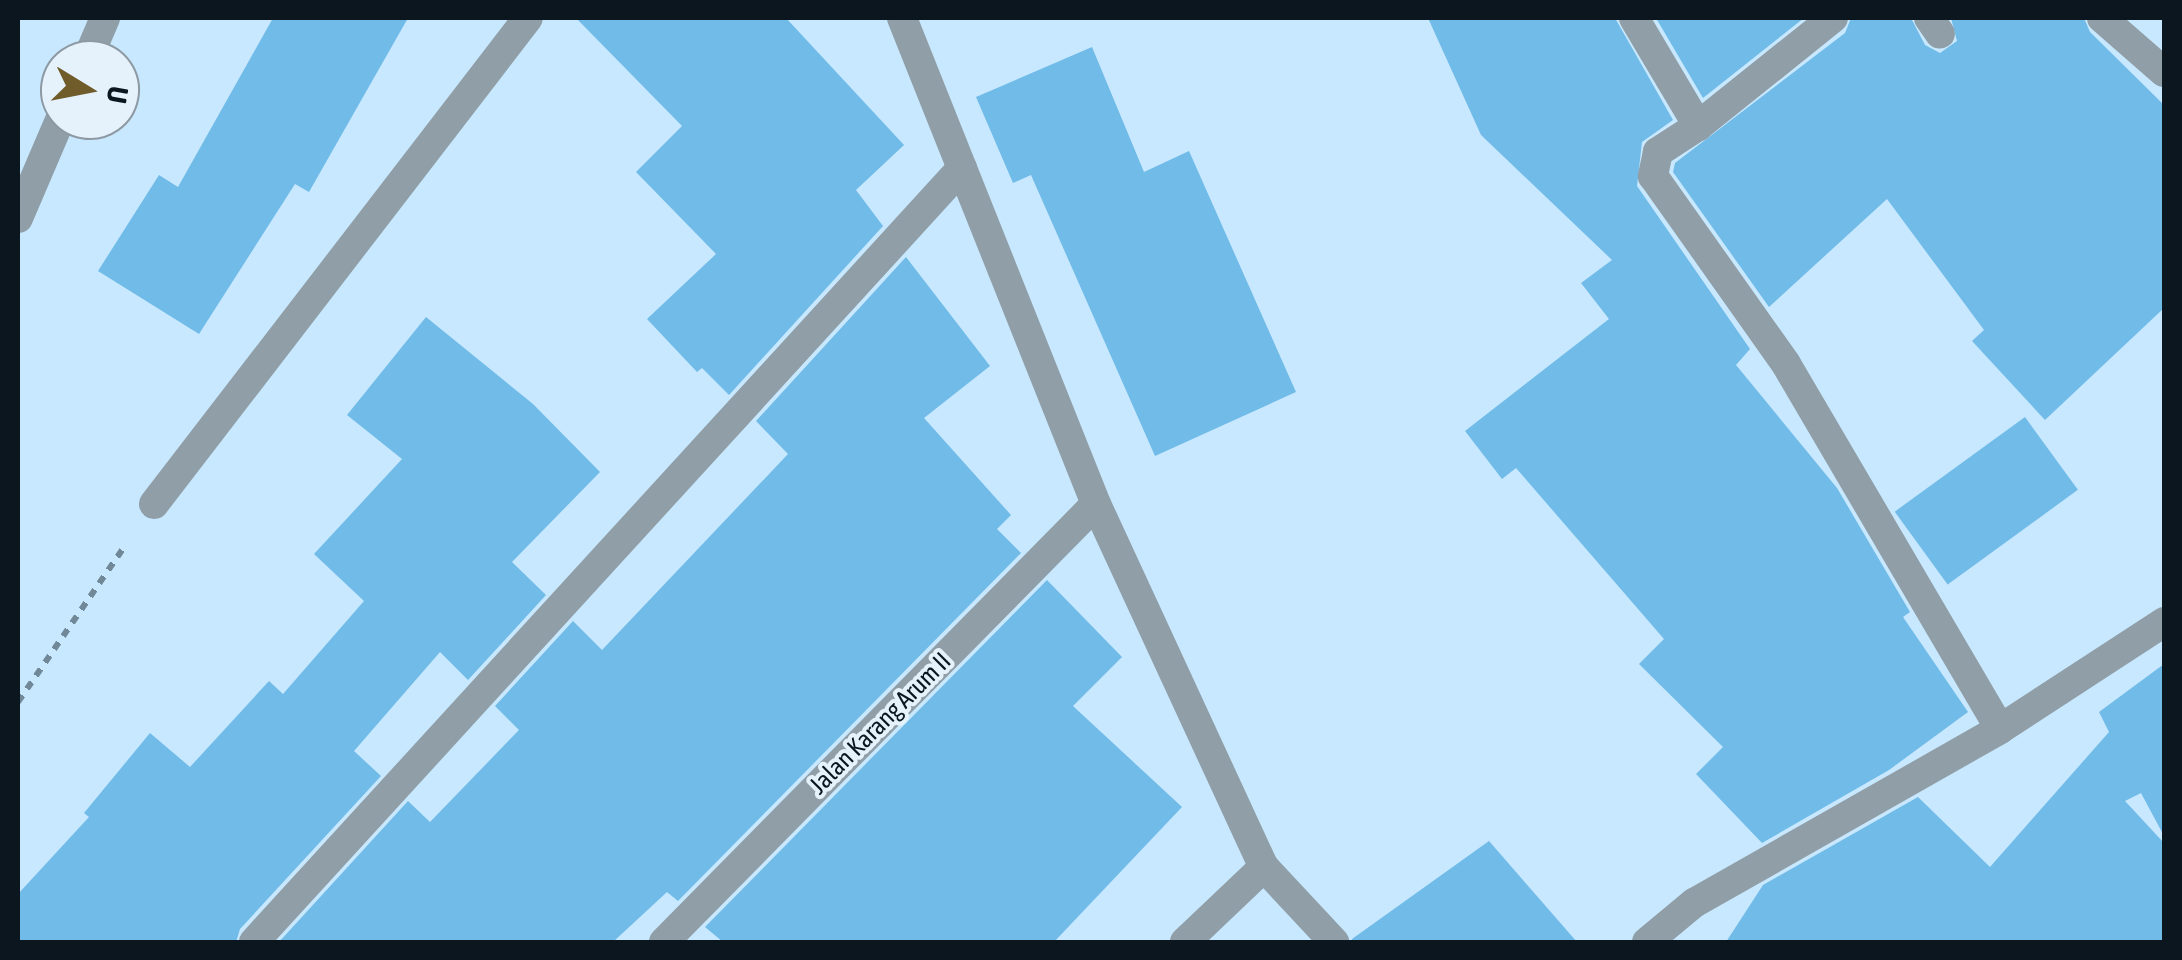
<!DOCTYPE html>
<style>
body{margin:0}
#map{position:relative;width:2182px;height:960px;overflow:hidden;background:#c7e8fe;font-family:"Asap Condensed",sans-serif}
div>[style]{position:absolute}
.building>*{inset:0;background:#71bbe9;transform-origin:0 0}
.path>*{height:6px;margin-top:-3px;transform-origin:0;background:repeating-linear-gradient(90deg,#718898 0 8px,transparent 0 16px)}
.minor>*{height:30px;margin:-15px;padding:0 15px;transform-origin:15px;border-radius:15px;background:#909ea7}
span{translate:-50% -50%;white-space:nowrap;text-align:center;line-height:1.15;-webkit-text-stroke:8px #e5f2fb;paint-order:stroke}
.street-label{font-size:25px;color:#0b161e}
.frame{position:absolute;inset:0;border:20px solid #0b161e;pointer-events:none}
.north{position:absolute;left:40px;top:40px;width:100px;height:100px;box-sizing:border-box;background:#e5f2fb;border:2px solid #8e9aa3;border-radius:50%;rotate:100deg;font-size:28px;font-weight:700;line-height:40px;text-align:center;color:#0b161e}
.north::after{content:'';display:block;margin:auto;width:35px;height:45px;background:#705c2b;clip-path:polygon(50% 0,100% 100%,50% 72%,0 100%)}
</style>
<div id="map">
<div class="building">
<div style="clip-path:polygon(273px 18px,408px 18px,309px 192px,295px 184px,199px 334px,98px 271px,159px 175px,178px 187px)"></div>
<div style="clip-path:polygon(576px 18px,786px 18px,904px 145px,856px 190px,883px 226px,729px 395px,702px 368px,697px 372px,647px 319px,716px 254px,636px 172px,682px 126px)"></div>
<div style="clip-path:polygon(1428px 18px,1615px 18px,1673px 120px,1642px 142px,1637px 186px,1750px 349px,1736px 365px,1837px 488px,1910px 612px,1903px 617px,1968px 712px,1889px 770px,1762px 843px,1696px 774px,1723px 747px,1639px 664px,1664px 639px,1516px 468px,1502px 479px,1465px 431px,1609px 319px,1581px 283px,1612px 260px,1481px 135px)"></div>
<div style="clip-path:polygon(1656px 18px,1804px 18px,1703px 98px)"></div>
<div style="clip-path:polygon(1851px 18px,1911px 18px,1925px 45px,1940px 53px,1957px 41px,1951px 18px,2084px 18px,2090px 32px,2164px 105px,2164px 308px,2045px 420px,1972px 341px,1984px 330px,1887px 199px,1769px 307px,1673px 172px,1675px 163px,1845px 33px)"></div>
<div style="clip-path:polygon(1092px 47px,1144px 172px,1189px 151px,1296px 392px,1155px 456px,1031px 175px,1013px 183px,976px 97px)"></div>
<div style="clip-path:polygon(906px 257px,990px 366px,924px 418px,1011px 515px,997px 529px,1021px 553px,678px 901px,667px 892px,613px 942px,279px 942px,408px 801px,430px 822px,519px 730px,495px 706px,573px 621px,602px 650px,788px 454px,756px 421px)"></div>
<div style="clip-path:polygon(426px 317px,533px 404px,600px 472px,512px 562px,546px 595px,468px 680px,440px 652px,354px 751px,381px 776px,240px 929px,236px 942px,18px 942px,18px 894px,89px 817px,84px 813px,150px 733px,190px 767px,269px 681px,283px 694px,364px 601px,314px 554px,402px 459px,347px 415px)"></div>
<div style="left:2025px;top:417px;width:90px;height:161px;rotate:54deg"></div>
<div style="clip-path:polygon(1047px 580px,1122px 657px,1073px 706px,1182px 807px,1054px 942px,723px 942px,705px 927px)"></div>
<div style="clip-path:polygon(2164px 664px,2164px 836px,2141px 793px,2125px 801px,2164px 843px,2164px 942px,1726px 942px,1763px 885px,1918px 797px,1990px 867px,2109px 732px,2099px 712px)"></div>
<div style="clip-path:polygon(1489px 841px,1577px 942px,1352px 942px,1352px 939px)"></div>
</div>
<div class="path">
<div style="left:18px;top:702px;width:189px;rotate:-55.6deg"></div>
</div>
<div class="minor">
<div style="left:902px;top:18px;width:523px;rotate:68.24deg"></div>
<div style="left:1096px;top:504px;width:400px;rotate:65.2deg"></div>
<div style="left:1264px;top:867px;width:103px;rotate:47deg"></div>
<div style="left:1634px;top:18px;width:126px;rotate:59.3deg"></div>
<div style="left:1698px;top:126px;width:48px;rotate:147deg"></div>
<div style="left:1658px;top:152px;width:25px;rotate:102deg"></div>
<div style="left:1653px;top:176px;width:230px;rotate:54.7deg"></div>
<div style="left:1786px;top:364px;width:423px;rotate:59.6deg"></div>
<div style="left:1929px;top:18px;width:19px;rotate:55deg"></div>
<div style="left:2102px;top:18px;width:82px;rotate:41.1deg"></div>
<div style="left:87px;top:60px;width:46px;rotate:-66.8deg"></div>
<div style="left:1698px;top:126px;width:173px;rotate:-38.7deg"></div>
<div style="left:18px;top:218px;width:107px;rotate:-66.8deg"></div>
<div style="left:154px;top:504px;width:613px;rotate:-52.42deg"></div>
<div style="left:254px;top:942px;width:1049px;rotate:-47.55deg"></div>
<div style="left:664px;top:942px;width:615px;rotate:-45.4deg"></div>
<div style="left:1185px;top:942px;width:109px;rotate:-43.5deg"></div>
<div style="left:1647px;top:942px;width:61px;rotate:-39.7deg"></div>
<div style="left:1694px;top:903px;width:352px;rotate:-29.6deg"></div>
<div style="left:2000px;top:729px;width:196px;rotate:-33.1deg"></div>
</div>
<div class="street-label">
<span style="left:880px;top:723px;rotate:-45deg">Jalan Karang Arum II</span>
</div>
<div class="frame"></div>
<div class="north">U</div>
</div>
